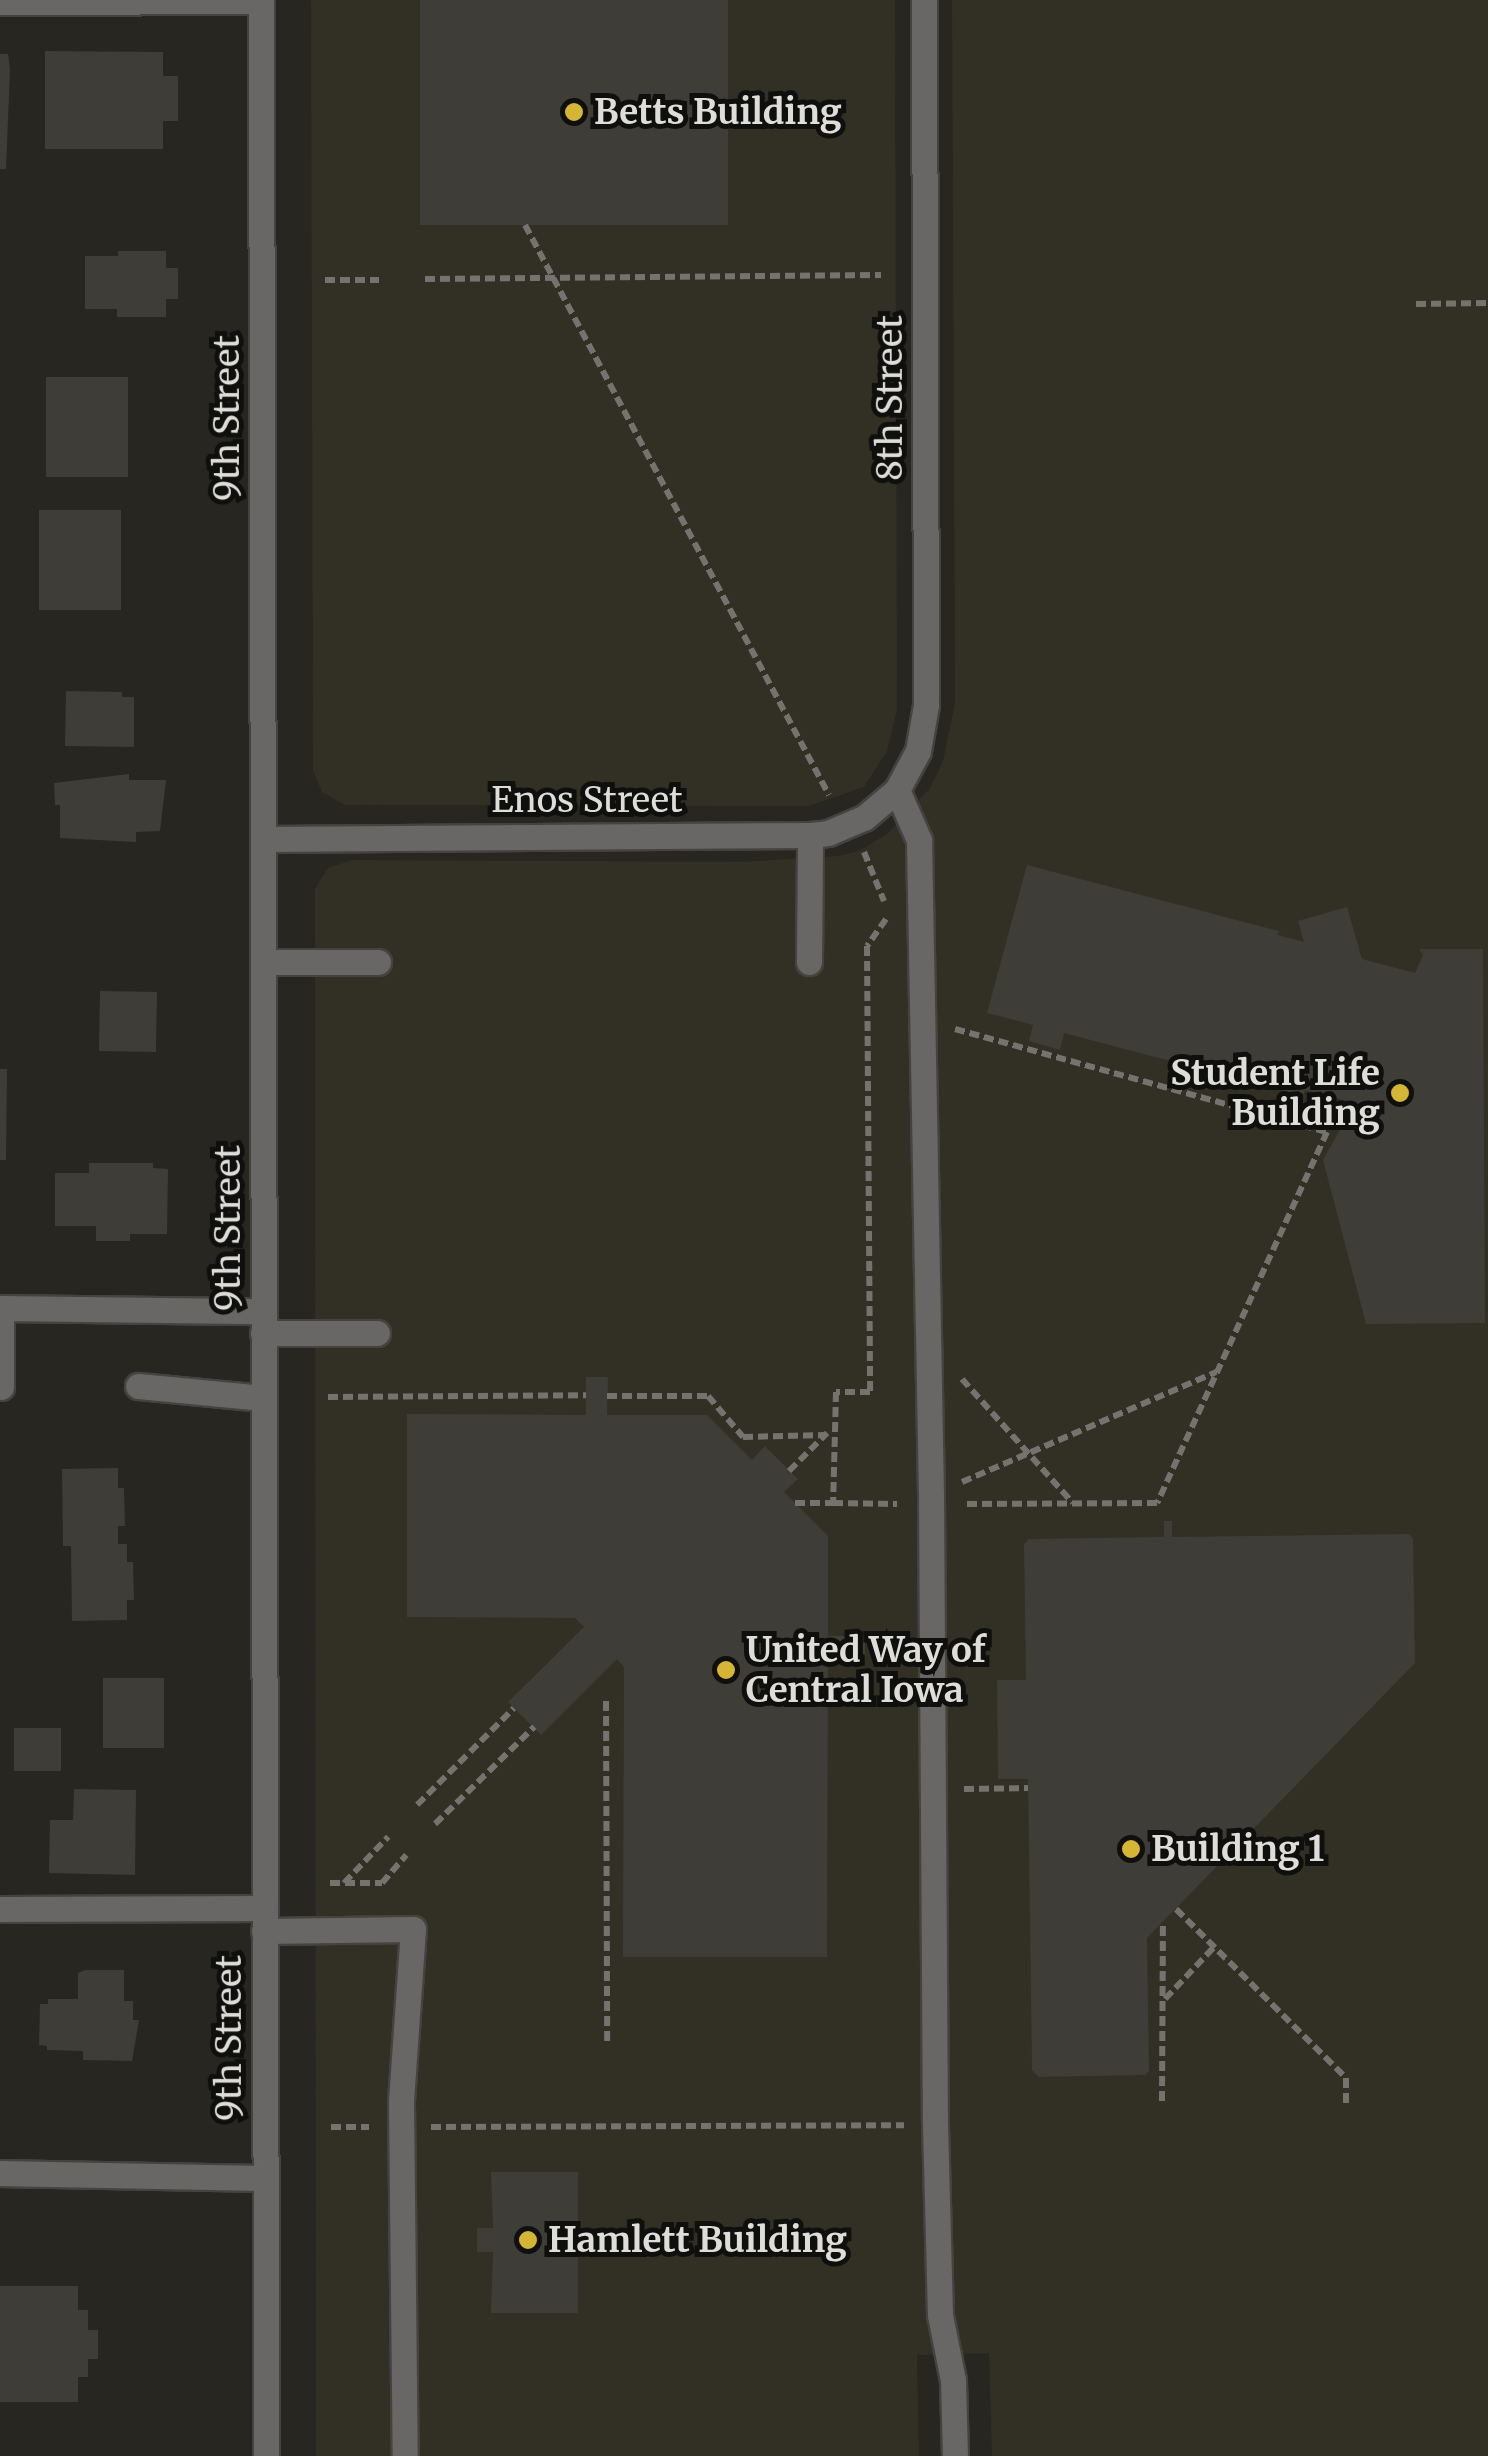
<!DOCTYPE html>
<style>
body{margin:0}
#map{position:relative;width:1488px;height:2456px;overflow:hidden;background:#272621;font-family:Merriweather,serif}
div>[style]{position:absolute}
.built>*{inset:0;background:#322f24}
.building>*{inset:0;background:#3f3d38;transform-origin:0 0}
.path>*{height:6px;margin-top:-3px;transform-origin:0;background:repeating-linear-gradient(90deg,#74736f 0 10px,transparent 0 15px)}
.roads{filter:drop-shadow(2px 0 #44433f) drop-shadow(-2px 0 #44433f) drop-shadow(0 2px #44433f) drop-shadow(0 -2px #44433f)}
.minor>*{height:25px;margin:-12.5px;padding:0 12.5px;transform-origin:12.5px;border-radius:12.5px;background:#686765}
.dots>*{width:28px;height:28px;translate:-50% -50%;box-sizing:border-box;border:5px solid #0f0f0d;border-radius:50%}
span{translate:-50% -50%;white-space:nowrap;text-align:center;line-height:1.15;-webkit-text-stroke:10px #0f0f0d;paint-order:stroke}
.poi-label{font-size:35px;color:#deddda;font-weight:700}
.left{translate:0 -50%;text-align:left}
.right{translate:-100% -50%;text-align:right}
.street-label{font-size:35px;color:#deddda}
</style>
<div id="map">
<div class="built">
<div style="clip-path:polygon(311px 0,895px 0,897px 710px,887px 751px,864px 787px,809px 806px,345px 805px,322px 792px,313px 771px)"></div>
<div style="clip-path:polygon(952px 0,1488px 0,1488px 2456px,992px 2456px,989px 2353px,917px 2355px,919px 2456px,316px 2456px,315px 889px,328px 868px,352px 860px,744px 862px,838px 856px,859px 851px,887px 834px,930px 788px,943px 761px,955px 703px)"></div>
</div>
<div class="building">
<div style="left:420px;top:0;width:308px;height:225px"></div>
<div style="clip-path:polygon(45px 51px,163px 52px,163px 76px,178px 76px,178px 121px,163px 121px,163px 149px,45px 149px)"></div>
<div style="clip-path:polygon(0 54px,8px 54px,10px 69px,6px 169px,0 169px)"></div>
<div style="clip-path:polygon(118px 251px,166px 251px,166px 268px,178px 268px,178px 299px,166px 299px,166px 317px,117px 317px,117px 309px,85px 309px,85px 256px,118px 256px)"></div>
<div style="left:46px;top:377px;width:82px;height:100px"></div>
<div style="left:39px;top:510px;width:82px;height:100px"></div>
<div style="clip-path:polygon(66px 691px,122px 692px,122px 697px,134px 697px,134px 747px,65px 746px)"></div>
<div style="clip-path:polygon(129px 774px,129px 780px,166px 780px,160px 831px,136px 832px,136px 842px,60px 838px,60px 805px,55px 805px,54px 783px)"></div>
<div style="clip-path:polygon(1027px 865px,1279px 931px,1278px 935px,1304px 942px,1298px 921px,1347px 907px,1362px 959px,1415px 973px,1423px 955px,1419px 949px,1483px 949px,1485px 1323px,1366px 1324px,1323px 1160px,1355px 1103px,1305px 1090px,1303px 1096px,1064px 1033px,1060px 1050px,1029px 1041px,1033px 1025px,987px 1013px)"></div>
<div style="left:100px;top:991px;width:57px;height:60px;rotate:1deg"></div>
<div style="clip-path:polygon(0 1069px,7px 1069px,6px 1160px,0 1160px)"></div>
<div style="clip-path:polygon(89px 1163px,153px 1163px,153px 1168px,168px 1169px,167px 1234px,130px 1234px,130px 1241px,96px 1241px,96px 1226px,55px 1226px,55px 1173px,89px 1173px)"></div>
<div style="clip-path:polygon(586px 1377px,608px 1377px,607px 1415px,707px 1415px,752px 1460px,765px 1446px,798px 1479px,784px 1492px,828px 1536px,828px 1636px,865px 1636px,865px 1659px,828px 1659px,827px 1957px,623px 1957px,624px 1667px,617px 1659px,541px 1735px,508px 1702px,584px 1627px,575px 1618px,407px 1617px,407px 1414px,586px 1415px)"></div>
<div style="clip-path:polygon(118px 1468px,118px 1488px,124px 1488px,125px 1526px,118px 1526px,118px 1544px,127px 1544px,127px 1562px,133px 1562px,134px 1600px,127px 1600px,127px 1620px,72px 1621px,71px 1546px,63px 1546px,62px 1469px)"></div>
<div style="clip-path:polygon(1164px 1521px,1172px 1521px,1172px 1537px,1409px 1534px,1413px 1539px,1415px 1663px,1147px 1938px,1149px 2071px,1145px 2075px,1039px 2077px,1032px 2070px,1028px 1779px,998px 1779px,997px 1680px,1026px 1680px,1024px 1544px,1029px 1539px,1164px 1537px)"></div>
<div style="left:103px;top:1678px;width:61px;height:70px"></div>
<div style="left:14px;top:1728px;width:47px;height:43px"></div>
<div style="clip-path:polygon(74px 1789px,136px 1790px,135px 1875px,49px 1873px,50px 1820px,73px 1820px)"></div>
<div style="clip-path:polygon(85px 1970px,124px 1970px,124px 2001px,133px 2001px,133px 2020px,139px 2020px,132px 2061px,83px 2060px,83px 2051px,47px 2050px,47px 2046px,39px 2045px,40px 2004px,48px 2004px,48px 1999px,78px 1999px,78px 1973px)"></div>
<div style="clip-path:polygon(491px 2172px,578px 2172px,578px 2313px,491px 2313px,493px 2252px,477px 2252px,477px 2228px,493px 2228px)"></div>
<div style="clip-path:polygon(0 2286px,78px 2286px,78px 2310px,88px 2310px,88px 2330px,98px 2330px,98px 2359px,88px 2359px,88px 2377px,78px 2377px,78px 2402px,0 2402px)"></div>
</div>
<div class="path">
<div style="left:525px;top:225px;width:646px;rotate:61.93deg"></div>
<div style="left:425px;top:279px;width:456px;rotate:-0.5deg"></div>
<div style="left:325px;top:280px;width:54px"></div>
<div style="left:1416px;top:304px;width:72px;rotate:-0.8deg"></div>
<div style="left:864px;top:852px;width:53px;rotate:67.8deg"></div>
<div style="left:886px;top:919px;width:33px;rotate:125deg"></div>
<div style="left:867px;top:946px;width:446px;rotate:89.6deg"></div>
<div style="left:870px;top:1392px;width:34px;rotate:180deg"></div>
<div style="left:836px;top:1392px;width:111px;rotate:91.5deg"></div>
<div style="left:833px;top:1503px;width:64px;rotate:0.9deg"></div>
<div style="left:955px;top:1029px;width:386px;rotate:15.5deg"></div>
<div style="left:1327px;top:1132px;width:408px;rotate:114.6deg"></div>
<div style="left:1157px;top:1503px;width:193px;rotate:179.7deg"></div>
<div style="left:962px;top:1379px;width:166px;rotate:48.2deg"></div>
<div style="left:607px;top:1396px;width:101px"></div>
<div style="left:708px;top:1396px;width:54px;rotate:49.5deg"></div>
<div style="left:743px;top:1437px;width:83px;rotate:-1.4deg"></div>
<div style="left:328px;top:1397px;width:258px;rotate:-0.4deg"></div>
<div style="left:789px;top:1471px;width:54px;rotate:-45deg"></div>
<div style="left:962px;top:1482px;width:277px;rotate:-23.4deg"></div>
<div style="left:795px;top:1503px;width:38px"></div>
<div style="left:606px;top:1701px;width:343px;rotate:89.8deg"></div>
<div style="left:964px;top:1789px;width:64px;rotate:-0.9deg"></div>
<div style="left:417px;top:1805px;width:137px;rotate:-45deg"></div>
<div style="left:435px;top:1824px;width:139px;rotate:-44.4deg"></div>
<div style="left:330px;top:1883px;width:52px"></div>
<div style="left:382px;top:1883px;width:37px;rotate:-49deg"></div>
<div style="left:344px;top:1883px;width:64px;rotate:-46.3deg"></div>
<div style="left:1176px;top:1909px;width:240px;rotate:44.8deg"></div>
<div style="left:1346px;top:2078px;width:28px;rotate:90deg"></div>
<div style="left:1165px;top:1999px;width:71px;rotate:-46.7deg"></div>
<div style="left:1162px;top:2101px;width:180px;rotate:-89.7deg"></div>
<div style="left:331px;top:2127px;width:38px"></div>
<div style="left:431px;top:2127px;width:473px;rotate:-0.2deg"></div>
</div>
<div class="roads">
<div class="minor">
<div style="left:261px;top:0;width:2456px;rotate:89.88deg"></div>
<div style="left:0;top:2px;width:261px;rotate:-0.2deg"></div>
<div style="left:897px;top:790px;width:55px;rotate:66.3deg"></div>
<div style="left:919px;top:840px;width:655px;rotate:88.95deg"></div>
<div style="left:931px;top:1495px;width:629px;rotate:89.64deg"></div>
<div style="left:935px;top:2124px;width:191px;rotate:88.5deg"></div>
<div style="left:940px;top:2315px;width:66px;rotate:78.7deg"></div>
<div style="left:953px;top:2380px;width:76px;rotate:88.5deg"></div>
<div style="left:264px;top:839px;width:546px;rotate:-0.42deg"></div>
<div style="left:810px;top:835px;width:18px;rotate:-6deg"></div>
<div style="left:828px;top:833px;width:39px;rotate:-23deg"></div>
<div style="left:864px;top:818px;width:43px;rotate:-40.3deg"></div>
<div style="left:897px;top:790px;width:44px;rotate:-61.7deg"></div>
<div style="left:918px;top:751px;width:47px;rotate:-80.1deg"></div>
<div style="left:926px;top:705px;width:705px;rotate:-90.16deg"></div>
<div style="left:264px;top:962px;width:114px"></div>
<div style="left:809px;top:962px;width:127px;rotate:-89.5deg"></div>
<div style="left:0;top:1308px;width:263px;rotate:0.7deg"></div>
<div style="left:1px;top:1308px;width:79px;rotate:90deg"></div>
<div style="left:263px;top:1333px;width:114px"></div>
<div style="left:138px;top:1386px;width:126px;rotate:5.5deg"></div>
<div style="left:0;top:1909px;width:264px;rotate:-0.2deg"></div>
<div style="left:264px;top:1931px;width:149px;rotate:-0.8deg"></div>
<div style="left:413px;top:1929px;width:172px;rotate:94deg"></div>
<div style="left:401px;top:2101px;width:355px;rotate:89.4deg"></div>
<div style="left:0;top:2173px;width:264px;rotate:1.1deg"></div>
</div>
</div>
<div class="dots">
<div style="left:574px;top:112px;background:#d5b534"></div>
<div style="left:1400px;top:1093px;background:#d5b534"></div>
<div style="left:726px;top:1670px;background:#d5b534"></div>
<div style="left:1131px;top:1849px;background:#d5b534"></div>
<div style="left:528px;top:2240px;background:#d5b534"></div>
</div>
<div class="poi-label">
<span class="left" style="left:594px;top:112px">Betts Building</span>
<span class="right" style="left:1380px;top:1093px">Student Life<br>Building</span>
<span class="left" style="left:746px;top:1670px">United Way of<br>Central Iowa</span>
<span class="left" style="left:1151px;top:1849px">Building 1</span>
<span class="left" style="left:548px;top:2240px">Hamlett Building</span>
</div>
<div class="street-label">
<span style="left:890px;top:398px;rotate:-90deg">8th Street</span>
<span style="left:227px;top:418px;rotate:-90deg">9th Street</span>
<span style="left:587px;top:800px">Enos Street</span>
<span style="left:228px;top:1228px;rotate:-90deg">9th Street</span>
<span style="left:229px;top:2038px;rotate:-90deg">9th Street</span>
</div>
</div>
